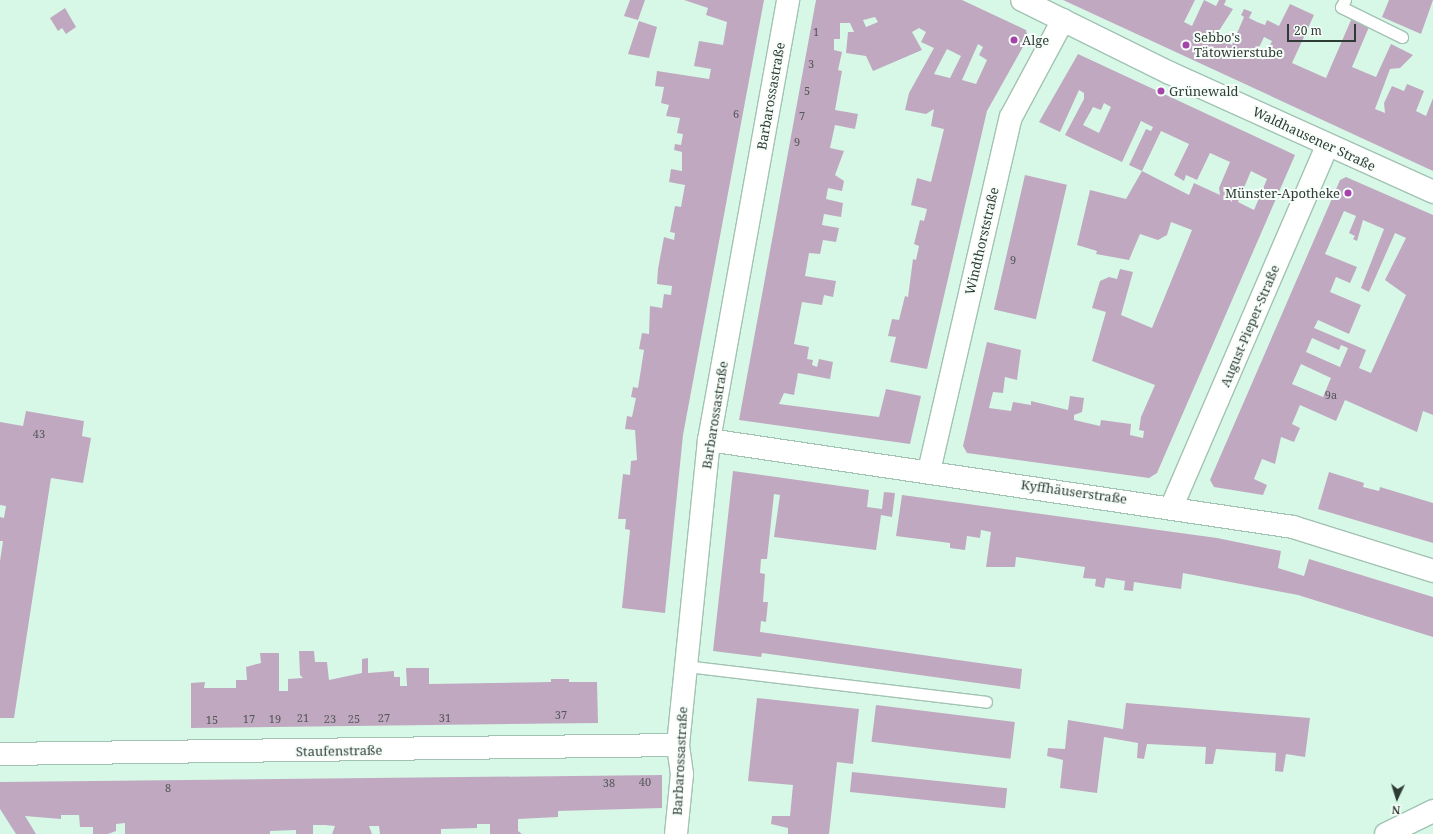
<!DOCTYPE html>
<meta charset="utf-8">
<style>
body{margin:0}
#map{position:relative;width:1433px;height:834px;overflow:hidden;background:#d7f8e7;font-family:"Noto Serif",serif}
div>[style]{position:absolute}
.building>*{inset:0;background:#c0a9c0;transform-origin:0 0}
.roads{filter:drop-shadow(1px 0 #a2c2b3) drop-shadow(-1px 0 #a2c2b3) drop-shadow(0 1px #a2c2b3) drop-shadow(0 -1px #a2c2b3)}
.lane>*{height:11px;margin:-5.5px;padding:0 5.5px;transform-origin:5.5px;border-radius:5.5px;background:#fff}
.street>*{height:22px;margin:-11px;padding:0 11px;transform-origin:11px;border-radius:11px;background:#fff}
.secondary>*{height:22px;margin:-11px;padding:0 11px;transform-origin:11px;border-radius:11px;background:#fff}
.primary>*{height:22px;margin:-11px;padding:0 11px;transform-origin:11px;border-radius:11px;background:#fff}
.dots>*{width:11px;height:11px;translate:-50% -50%;box-sizing:border-box;border:2px solid #f7fefa;border-radius:50%}
span{translate:-50% -50%;white-space:nowrap;text-align:center;line-height:1.15;-webkit-text-stroke:4px #f7fefa;paint-order:stroke}
.number-label{font-size:11px;color:#535758}
.number-label span{-webkit-text-stroke-width:0}
.poi-label{font-size:13px;color:#2f3c36}
.left{translate:0 -50%;text-align:left}
.right{translate:-100% -50%;text-align:right}
.street-label{font-size:13px;color:#2f3c36}
.north{position:absolute;left:1377px;top:778px;width:40px;height:40px;-webkit-text-stroke:3px #f7fefa;paint-order:stroke;rotate:184deg;font-size:11px;font-weight:700;line-height:16px;text-align:center;color:#2f3c36}
.north::after{content:'';display:block;margin:auto;width:14px;height:18px;background:#2f3c36;clip-path:polygon(50% 0,100% 100%,50% 72%,0 100%)}
.scale{position:absolute;left:1287px;top:24px;width:69px;height:18px;box-sizing:border-box;border:2px solid #2f3c36;border-top:0;padding-left:5px;font-size:12px;line-height:14px;white-space:nowrap;color:#2f3c36;-webkit-text-stroke:3px #f7fefa;paint-order:stroke}
</style>
<div id="map">
<div class="building">
<div style="clip-path:polygon(630px 0,645px 0,638px 20px,624px 16px)"></div>
<div style="clip-path:polygon(684px 0,764px 0,683px 435px,665px 613px,622px 608px,630px 530px,625px 529px,626px 519px,618px 519px,623px 474px,630px 475px,631px 461px,637px 460px,635px 430px,625px 429px,627px 416px,632px 417px,636px 398px,631px 397px,633px 387px,638px 388px,644px 350px,639px 349px,642px 333px,649px 334px,650px 306px,662px 308px,664px 294px,671px 295px,672px 286px,657px 284px,658px 269px,664px 237px,674px 240px,675px 233px,670px 232px,675px 206px,681px 207px,685px 185px,669px 182px,671px 169px,682px 171px,682px 152px,674px 150px,675px 144px,681px 145px,683px 134px,677px 133px,680px 118px,666px 116px,669px 105px,661px 103px,664px 87px,655px 86px,657px 71px,709px 79px,711px 69px,694px 66px,699px 41px,723px 45px,727px 22px,706px 15px,708px 8px)"></div>
<div style="clip-path:polygon(evenodd,816px 0,962px 0,1026px 30px,1028px 38px,987px 111px,927px 369px,890px 362px,896px 337px,888px 336px,892px 319px,899px 320px,905px 296px,908px 297px,913px 259px,916px 260px,919px 246px,914px 244px,920px 220px,924px 221px,927px 209px,911px 205px,917px 178px,931px 182px,944px 129px,931px 126px,934px 109px,926px 114px,905px 110px,909px 93px,934px 48px,921px 42px,926px 32px,919px 28px,912px 32px,922px 50px,873px 71px,866px 56px,846px 53px,848px 32px,854px 32px,850px 23px,840px 23px,840px 39px,834px 39px,834px 50px,842px 52px,838px 70px,842px 71px,835px 110px,858px 114px,855px 129px,835px 125px,830px 148px,844px 151px,835px 175px,844px 181px,842px 191px,828px 188px,826px 199px,843px 203px,841px 217px,824px 214px,822px 225px,839px 228px,836px 242px,823px 240px,820px 254px,809px 253px,805px 276px,836px 281px,833px 297px,824px 295px,822px 305px,802px 302px,794px 344px,809px 347px,807px 359px,813px 360px,812px 365px,817px 367px,819px 359px,833px 362px,830px 379px,798px 373px,794px 395px,784px 393px,779px 404px,879px 417px,886px 389px,921px 396px,910px 444px,739px 420px,816px 0,875px 17px,878px 22px,866px 27px,863px 20px,875px 17px,816px 0,978px 44px,983px 47px,979px 55px,987px 60px,976px 84px,962px 80px,978px 44px,816px 0,947px 49px,961px 56px,950px 78px,934px 74px,947px 49px)"></div>
<div style="clip-path:polygon(evenodd,1063px 0,1195px 0,1184px 22px,1192px 26px,1204px 0,1216px 6px,1219px 0,1226px 0,1224px 5px,1233px 9px,1215px 37px,1232px 45px,1244px 17px,1241px 15px,1244px 9px,1252px 12px,1249px 18px,1257px 22px,1265px 25px,1267px 20px,1279px 26px,1290px 4px,1314px 15px,1292px 63px,1326px 78px,1351px 20px,1369px 27px,1352px 67px,1376px 77px,1391px 44px,1413px 55px,1400px 68px,1390px 69px,1375px 109px,1385px 113px,1384px 103px,1392px 86px,1404px 91px,1407px 84px,1424px 91px,1416px 111px,1426px 116px,1433px 98px,1433px 171px,1063px 0,1264px 37px,1272px 41px,1263px 60px,1255px 56px,1264px 37px)"></div>
<div style="clip-path:polygon(1389px 0,1433px 0,1421px 34px,1382px 17px)"></div>
<div style="clip-path:polygon(65px 8px,76px 27px,66px 34px,62px 28px,58px 31px,50px 18px)"></div>
<div style="clip-path:polygon(639px 21px,657px 27px,649px 58px,628px 54px)"></div>
<div style="clip-path:polygon(evenodd,1078px 54px,1295px 155px,1157px 473px,1149px 478px,967px 453px,963px 446px,987px 342px,1021px 350px,1017px 380px,1005px 377px,1003px 393px,993px 392px,989px 408px,1011px 411px,1013px 402px,1031px 405px,1031px 401px,1068px 410px,1070px 396px,1084px 398px,1082px 412px,1074px 415px,1074px 420px,1100px 426px,1101px 420px,1131px 424px,1130px 435px,1143px 438px,1144px 431px,1139px 430px,1141px 417px,1155px 385px,1092px 361px,1106px 312px,1092px 308px,1100px 281px,1109px 277px,1117px 279px,1120px 269px,1133px 272px,1121px 315px,1152px 328px,1192px 230px,1171px 222px,1167px 235px,1158px 240px,1140px 234px,1129px 260px,1096px 254px,1097px 251px,1077px 245px,1090px 190px,1126px 199px,1142px 171px,1189px 195px,1194px 183px,1220px 195px,1219px 188px,1230px 162px,1210px 153px,1197px 180px,1186px 175px,1184px 181px,1174px 175px,1189px 144px,1161px 131px,1142px 171px,1129px 165px,1146px 129px,1151px 131px,1153px 127px,1141px 121px,1122px 162px,1075px 140px,1065px 135px,1084px 99px,1084px 93px,1079px 90px,1060px 132px,1039px 122px,1078px 54px,1104px 103px,1111px 107px,1099px 133px,1083px 125px,1093px 107px,1101px 110px,1104px 103px,1078px 54px,1251px 171px,1267px 179px,1254px 210px,1238px 202px,1251px 171px)"></div>
<div style="left:1025px;top:175px;width:43px;height:138px;rotate:13deg"></div>
<div style="clip-path:polygon(evenodd,1346px 177px,1433px 215px,1433px 415px,1423px 411px,1417px 432px,1345px 400px,1336px 421px,1300px 405px,1292px 424px,1300px 428px,1294px 442px,1281px 437px,1275px 464px,1262px 459px,1254px 479px,1267px 485px,1263px 495px,1214px 487px,1210px 480px,1340px 180px,1346px 177px,1344px 211px,1356px 216px,1349px 233px,1355px 236px,1353px 239px,1357px 241px,1363px 220px,1384px 229px,1361px 288px,1369px 292px,1395px 233px,1406px 238px,1385px 280px,1406px 295px,1371px 373px,1359px 368px,1366px 350px,1314px 328px,1318px 320px,1349px 334px,1361px 305px,1330px 292px,1336px 277px,1350px 283px,1357px 267px,1325px 254px,1344px 211px,1346px 177px,1312px 338px,1339px 350px,1341px 345px,1348px 348px,1340px 367px,1306px 352px,1312px 338px,1346px 177px,1301px 364px,1331px 378px,1323px 397px,1292px 384px,1301px 364px)"></div>
<div style="clip-path:polygon(26px 411px,84px 421px,82px 436px,91px 438px,83px 483px,51px 478px,14px 718px,0 718px,0 561px,3px 541px,0 541px,0 517px,4px 518px,6px 506px,0 505px,0 422px,23px 426px)"></div>
<div style="clip-path:polygon(733px 471px,869px 490px,867px 507px,882px 509px,884px 492px,895px 493px,892px 517px,881px 515px,876px 550px,774px 537px,780px 495px,774px 494px,767px 559px,761px 559px,760px 573px,765px 574px,763px 602px,768px 602px,766px 622px,761px 621px,760px 632px,1022px 669px,1020px 689px,762px 653px,761px 657px,713px 651px)"></div>
<div style="clip-path:polygon(1329px 472px,1364px 483px,1363px 487px,1379px 491px,1380px 487px,1433px 503px,1433px 543px,1318px 509px)"></div>
<div style="clip-path:polygon(902px 495px,1217px 538px,1281px 551px,1278px 568px,1304px 576px,1309px 559px,1433px 597px,1433px 637px,1298px 595px,1183px 573px,1181px 589px,1134px 582px,1133px 591px,1124px 590px,1125px 581px,1106px 578px,1104px 588px,1095px 586px,1096px 579px,1083px 578px,1085px 567px,1016px 557px,1015px 567px,986px 567px,991px 532px,981px 530px,980px 538px,967px 536px,965px 550px,950px 548px,950px 543px,896px 536px)"></div>
<div style="clip-path:polygon(299px 651px,314px 651px,315px 662px,327px 662px,329px 680px,362px 673px,362px 659px,368px 658px,368px 673px,394px 671px,394px 677px,400px 677px,400px 686px,407px 686px,406px 668px,429px 668px,429px 684px,551px 682px,551px 679px,569px 679px,569px 682px,597px 682px,598px 723px,191px 728px,191px 683px,205px 682px,204px 688px,236px 688px,236px 680px,247px 680px,246px 667px,261px 663px,260px 653px,279px 653px,279px 691px,288px 691px,288px 679px,303px 678px,300px 675px)"></div>
<div style="clip-path:polygon(757px 698px,859px 709px,853px 764px,837px 762px,829px 834px,788px 834px,788px 828px,771px 824px,772px 816px,790px 816px,793px 785px,748px 781px)"></div>
<div style="clip-path:polygon(1126px 703px,1310px 718px,1305px 757px,1286px 754px,1283px 772px,1275px 771px,1276px 753px,1216px 749px,1213px 764px,1205px 764px,1206px 747px,1147px 744px,1144px 759px,1137px 758px,1138px 743px,1104px 737px,1097px 793px,1060px 788px,1063px 760px,1047px 756px,1048px 748px,1065px 749px,1068px 720px,1123px 729px)"></div>
<div style="left:876px;top:705px;width:140px;height:37px;rotate:7deg"></div>
<div style="left:852px;top:772px;width:156px;height:20px;rotate:6deg"></div>
<div style="clip-path:polygon(662px 775px,662px 808px,558px 811px,558px 817px,518px 819px,518px 831px,522px 834px,490px 834px,490px 824px,477px 824px,477px 828px,441px 829px,441px 834px,380px 834px,379px 826px,369px 826px,372px 834px,332px 834px,335px 826px,325px 825px,313px 825px,313px 834px,296px 834px,296px 830px,270px 831px,270px 834px,125px 834px,125px 823px,116px 824px,116px 831px,108px 834px,93px 834px,93px 827px,80px 827px,79px 815px,61px 815px,61px 819px,25px 816px,36px 834px,16px 834px,0 809px,0 782px)"></div>
</div>
<div class="roads">
<div class="lane">
<div style="left:1345px;top:0;width:8px;rotate:120deg"></div>
<div style="left:1341px;top:7px;width:68px;rotate:26.2deg"></div>
<div style="left:686px;top:666px;width:302px;rotate:6.8deg"></div>
</div>
<div class="street">
<div style="left:709px;top:440px;width:590px;rotate:8.47deg"></div>
<div style="left:1293px;top:527px;width:147px;rotate:17.4deg"></div>
<div style="left:929px;top:471px;width:363px;rotate:-77deg"></div>
<div style="left:1011px;top:117px;width:110px;rotate:-61.8deg"></div>
<div style="left:1172px;top:506px;width:392px;rotate:-66.7deg"></div>
<div style="left:0;top:754px;width:678px;rotate:-0.76deg"></div>
<div style="left:676px;top:834px;width:60px;rotate:-84.3deg"></div>
<div style="left:682px;top:774px;width:29px;rotate:-98deg"></div>
<div style="left:678px;top:745px;width:307px;rotate:-84.2deg"></div>
<div style="left:709px;top:440px;width:447px;rotate:-79.8deg"></div>
</div>
<div class="secondary">
<div style="left:1022px;top:0;width:165px;rotate:26.3deg"></div>
<div style="left:1170px;top:73px;width:289px;rotate:24.3deg"></div>
</div>
<div class="primary">
<div style="left:1386px;top:834px;width:52px;rotate:-26.1deg"></div>
</div>
</div>
<div class="dots">
<div style="left:1014px;top:40px;background:#a543aa"></div>
<div style="left:1186px;top:45px;background:#a543aa"></div>
<div style="left:1161px;top:91px;background:#a543aa"></div>
<div style="left:1348px;top:193px;background:#a543aa"></div>
</div>
<div class="number-label">
<span style="left:816px;top:32px">1</span>
<span style="left:811px;top:64px">3</span>
<span style="left:807px;top:91px">5</span>
<span style="left:736px;top:114px">6</span>
<span style="left:802px;top:116px">7</span>
<span style="left:797px;top:142px">9</span>
<span style="left:1013px;top:260px">9</span>
<span style="left:1331px;top:395px">9a</span>
<span style="left:39px;top:434px">43</span>
<span style="left:561px;top:715px">37</span>
<span style="left:303px;top:718px">21</span>
<span style="left:384px;top:718px">27</span>
<span style="left:445px;top:718px">31</span>
<span style="left:249px;top:719px">17</span>
<span style="left:275px;top:719px">19</span>
<span style="left:330px;top:719px">23</span>
<span style="left:354px;top:719px">25</span>
<span style="left:212px;top:720px">15</span>
<span style="left:645px;top:782px">40</span>
<span style="left:609px;top:783px">38</span>
<span style="left:168px;top:788px">8</span>
</div>
<div class="poi-label">
<span class="left" style="left:1194px;top:45px">Sebbo's<br>Tätowierstube</span>
<span class="left" style="left:1022px;top:40px">Alge</span>
<span class="left" style="left:1169px;top:91px">Grünewald</span>
<span class="right" style="left:1340px;top:193px">Münster-Apotheke</span>
</div>
<div class="street-label">
<span style="left:771px;top:96px;rotate:-80deg">Barbarossastraße</span>
<span style="left:1314px;top:139px;rotate:25deg">Waldhausener Straße</span>
<span style="left:982px;top:241px;rotate:-77deg">Windthorststraße</span>
<span style="left:1250px;top:326px;rotate:-67deg">August-Pieper-Straße</span>
<span style="left:715px;top:415px;rotate:-81deg">Barbarossastraße</span>
<span style="left:1074px;top:492px;rotate:8deg">Kyffhäuserstraße</span>
<span style="left:339px;top:751px;rotate:-1deg">Staufenstraße</span>
<span style="left:680px;top:761px;rotate:-87deg">Barbarossastraße</span>
</div>
<div class="north">N</div>
<div class="scale">20 m</div>
</div>
